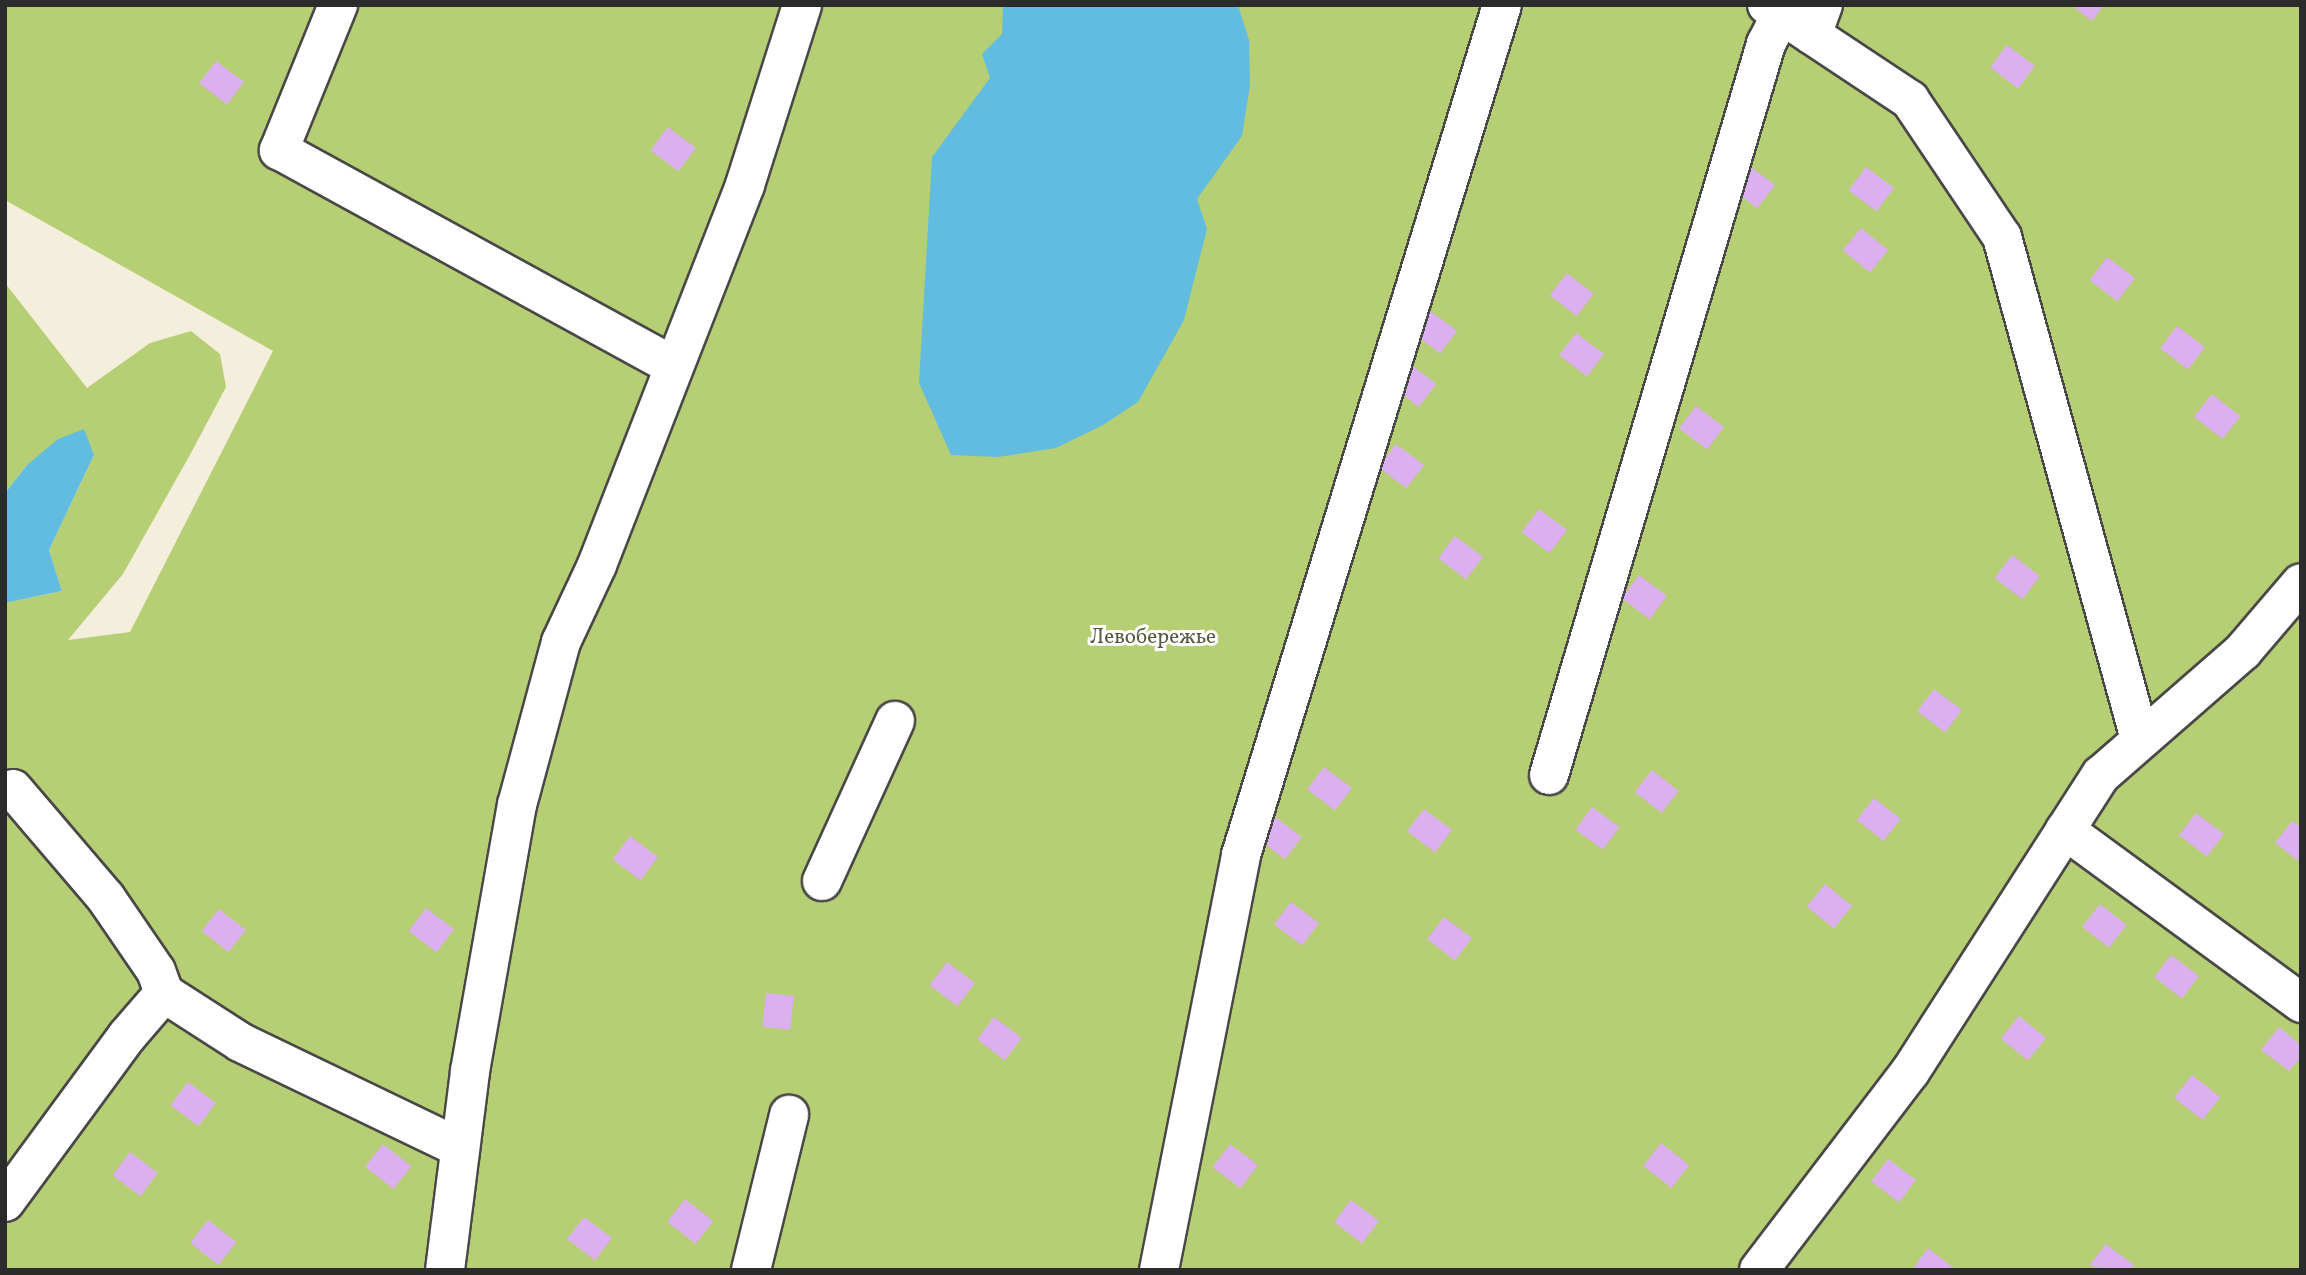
<!DOCTYPE html>
<meta charset="utf-8">
<style>
body{margin:0}
#map{position:relative;width:2306px;height:1275px;overflow:hidden;background:#f4efdd;font-family:Vollkorn,serif}
div>[style]{position:absolute}
.green>*{inset:0;background:#b6cf74}
.water>*{inset:0;background:#62bcdf}
.building>*{inset:0;background:#dbaff0;transform-origin:0 0}
.roads{filter:drop-shadow(2px 0 #494846) drop-shadow(-2px 0 #494846) drop-shadow(0 2px #494846) drop-shadow(0 -2px #494846)}
.minor>*{height:38px;margin:-19px;padding:0 19px;transform-origin:19px;border-radius:19px;background:#fff}
span{translate:-50% -50%;white-space:nowrap;text-align:center;line-height:1.15;-webkit-text-stroke:6px #fff;paint-order:stroke}
.park-label{font-size:21px;color:#555c41}
.frame{position:absolute;inset:0;border:7px solid #2b2b2b;pointer-events:none}
</style>
<div id="map">
<div class="green">
<div style="clip-path:polygon(5px 5px,2301px 5px,2301px 1270px,5px 1270px,5px 603px,62px 591px,49px 550px,94px 455px,27px 465px,5px 493px,5px 283px,87px 388px,150px 343px,191px 331px,220px 354px,226px 387px,191px 453px,123px 574px,68px 640px,130px 632px,273px 351px,5px 200px)"></div>
</div>
<div class="water">
<div style="clip-path:polygon(1003px 5px,1238px 5px,1249px 40px,1250px 85px,1242px 136px,1197px 199px,1207px 229px,1184px 320px,1138px 402px,1103px 425px,1056px 448px,998px 457px,951px 455px,919px 383px,932px 157px,990px 78px,982px 54px,1002px 34px)"></div>
<div style="clip-path:polygon(84px 429px,94px 455px,49px 550px,62px 591px,5px 603px,5px 493px,27px 465px,58px 439px)"></div>
</div>
<div class="building">
<div style="clip-path:polygon(2071px 5px,2104px 5px,2092px 21px)"></div>
<div style="left:2007px;top:45px;width:35px;height:28px;rotate:37deg"></div>
<div style="left:216px;top:61px;width:35px;height:28px;rotate:37deg"></div>
<div style="left:668px;top:127px;width:35px;height:29px;rotate:37deg"></div>
<div style="left:1747px;top:164px;width:35px;height:29px;rotate:37deg"></div>
<div style="left:1866px;top:167px;width:35px;height:29px;rotate:37deg"></div>
<div style="left:1861px;top:228px;width:35px;height:29px;rotate:39deg"></div>
<div style="left:2107px;top:257px;width:35px;height:29px;rotate:37deg"></div>
<div style="left:1567px;top:273px;width:34px;height:28px;rotate:38deg"></div>
<div style="left:1429px;top:310px;width:35px;height:28px;rotate:37deg"></div>
<div style="left:2177px;top:326px;width:35px;height:28px;rotate:37deg"></div>
<div style="left:1576px;top:333px;width:35px;height:28px;rotate:37deg"></div>
<div style="left:1408px;top:362px;width:36px;height:29px;rotate:38deg"></div>
<div style="left:2212px;top:394px;width:36px;height:29px;rotate:38deg"></div>
<div style="left:1696px;top:406px;width:35px;height:28px;rotate:37deg"></div>
<div style="left:1396px;top:444px;width:35px;height:29px;rotate:37deg"></div>
<div style="left:1539px;top:509px;width:35px;height:29px;rotate:37deg"></div>
<div style="left:1455px;top:536px;width:35px;height:28px;rotate:37deg"></div>
<div style="left:2012px;top:555px;width:35px;height:29px;rotate:37deg"></div>
<div style="left:1639px;top:575px;width:35px;height:29px;rotate:37deg"></div>
<div style="left:1934px;top:689px;width:35px;height:28px;rotate:37deg"></div>
<div style="left:1324px;top:767px;width:35px;height:28px;rotate:37deg"></div>
<div style="left:1652px;top:770px;width:34px;height:28px;rotate:38deg"></div>
<div style="left:1874px;top:798px;width:34px;height:28px;rotate:38deg"></div>
<div style="left:1592px;top:807px;width:34px;height:28px;rotate:36deg"></div>
<div style="left:1424px;top:809px;width:35px;height:28px;rotate:37deg"></div>
<div style="left:2196px;top:813px;width:35px;height:28px;rotate:37deg"></div>
<div style="left:1274px;top:816px;width:35px;height:28px;rotate:37deg"></div>
<div style="clip-path:polygon(2292px 821px,2301px 827px,2301px 863px,2275px 843px)"></div>
<div style="left:630px;top:836px;width:35px;height:29px;rotate:37deg"></div>
<div style="left:1825px;top:884px;width:35px;height:29px;rotate:39deg"></div>
<div style="left:1291px;top:902px;width:35px;height:28px;rotate:37deg"></div>
<div style="left:2100px;top:904px;width:34px;height:29px;rotate:38deg"></div>
<div style="left:426px;top:908px;width:35px;height:29px;rotate:37deg"></div>
<div style="left:219px;top:909px;width:34px;height:28px;rotate:38deg"></div>
<div style="left:1444px;top:917px;width:35px;height:28px;rotate:37deg"></div>
<div style="left:2171px;top:955px;width:35px;height:28px;rotate:37deg"></div>
<div style="left:947px;top:962px;width:35px;height:29px;rotate:37deg"></div>
<div style="left:766px;top:993px;width:28px;height:34px;rotate:6deg"></div>
<div style="left:2019px;top:1016px;width:35px;height:29px;rotate:39deg"></div>
<div style="left:994px;top:1017px;width:35px;height:28px;rotate:37deg"></div>
<div style="clip-path:polygon(2279px 1027px,2301px 1045px,2301px 1057px,2289px 1071px,2261px 1050px)"></div>
<div style="left:2192px;top:1075px;width:36px;height:29px;rotate:38deg"></div>
<div style="left:188px;top:1082px;width:35px;height:29px;rotate:37deg"></div>
<div style="left:1661px;top:1143px;width:36px;height:29px;rotate:38deg"></div>
<div style="left:383px;top:1144px;width:36px;height:29px;rotate:38deg"></div>
<div style="left:1230px;top:1144px;width:35px;height:29px;rotate:37deg"></div>
<div style="left:130px;top:1152px;width:35px;height:29px;rotate:37deg"></div>
<div style="left:1888px;top:1159px;width:35px;height:28px;rotate:37deg"></div>
<div style="left:685px;top:1199px;width:36px;height:29px;rotate:38deg"></div>
<div style="left:1351px;top:1200px;width:35px;height:28px;rotate:37deg"></div>
<div style="left:584px;top:1217px;width:35px;height:28px;rotate:37deg"></div>
<div style="left:208px;top:1220px;width:36px;height:29px;rotate:38deg"></div>
<div style="clip-path:polygon(2106px 1244px,2134px 1265px,2131px 1270px,2089px 1266px)"></div>
<div style="clip-path:polygon(1928px 1248px,1956px 1270px,1912px 1270px)"></div>
</div>
<div class="roads">
<div class="minor">
<div style="left:338px;top:5px;width:157px;rotate:112.1deg"></div>
<div style="left:279px;top:150px;width:449px;rotate:28.7deg"></div>
<div style="left:1767px;top:5px;width:172px;rotate:33.6deg"></div>
<div style="left:1910px;top:100px;width:165px;rotate:56.1deg"></div>
<div style="left:2002px;top:237px;width:521px;rotate:74.63deg"></div>
<div style="left:1812px;top:35px;width:32px;rotate:-70deg"></div>
<div style="left:1549px;top:775px;width:763px;rotate:-73.47deg"></div>
<div style="left:1766px;top:44px;width:33px;rotate:-63deg"></div>
<div style="left:13px;top:789px;width:143px;rotate:49.5deg"></div>
<div style="left:106px;top:898px;width:88px;rotate:55.6deg"></div>
<div style="left:156px;top:971px;width:23px;rotate:70deg"></div>
<div style="left:164px;top:993px;width:90px;rotate:32.8deg"></div>
<div style="left:240px;top:1042px;width:244px;rotate:25.7deg"></div>
<div style="left:2065px;top:830px;width:293px;rotate:36.2deg"></div>
<div style="left:822px;top:881px;width:176px;rotate:-65.5deg"></div>
<div style="left:5px;top:1202px;width:206px;rotate:-53.7deg"></div>
<div style="left:127px;top:1036px;width:57px;rotate:-49.3deg"></div>
<div style="left:445px;top:1270px;width:201px;rotate:-82.8deg"></div>
<div style="left:470px;top:1071px;width:270px;rotate:-80deg"></div>
<div style="left:517px;top:805px;width:169px;rotate:-74.9deg"></div>
<div style="left:561px;top:642px;width:85px;rotate:-64.9deg"></div>
<div style="left:597px;top:565px;width:408px;rotate:-68.7deg"></div>
<div style="left:745px;top:185px;width:189px;rotate:-72.4deg"></div>
<div style="left:751px;top:1270px;width:160px;rotate:-76.2deg"></div>
<div style="left:1159px;top:1270px;width:423px;rotate:-78.8deg"></div>
<div style="left:1241px;top:855px;width:889px;rotate:-72.93deg"></div>
<div style="left:1759px;top:1270px;width:249px;rotate:-52.7deg"></div>
<div style="left:1910px;top:1072px;width:353px;rotate:-57.3deg"></div>
<div style="left:2101px;top:775px;width:189px;rotate:-41.1deg"></div>
<div style="left:2243px;top:651px;width:89px;rotate:-49.5deg"></div>
</div>
</div>
<div class="park-label">
<span style="left:1153px;top:638px">Левобережье</span>
</div>
<div class="frame"></div>
</div>
